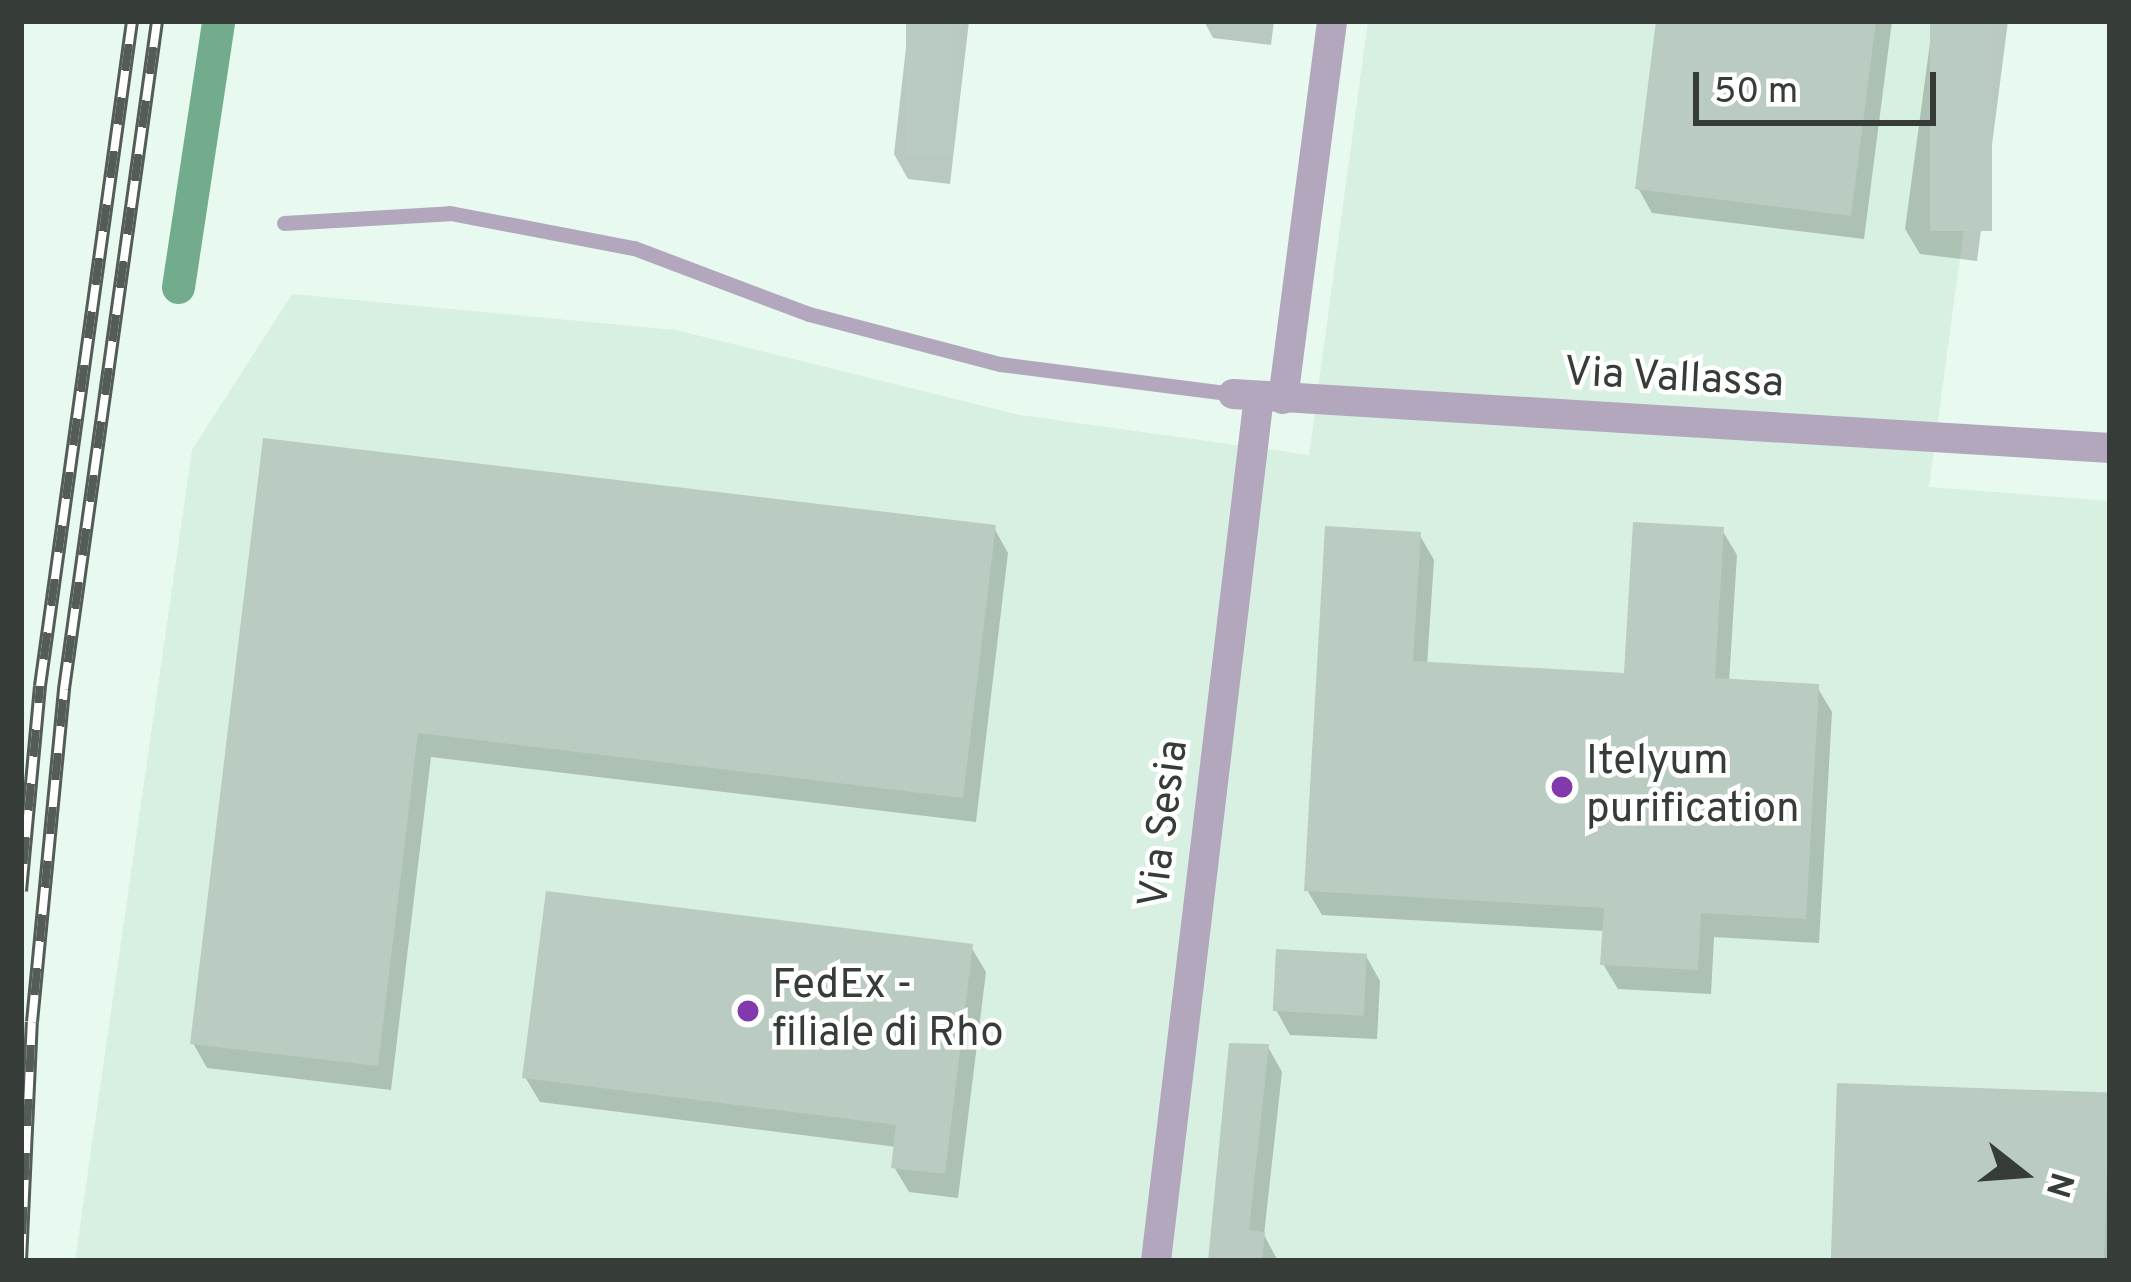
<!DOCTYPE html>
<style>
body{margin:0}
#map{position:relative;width:2131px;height:1282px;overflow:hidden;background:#e8faf0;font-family:Overpass,sans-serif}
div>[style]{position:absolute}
.built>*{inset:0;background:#d7f0e1}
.shadow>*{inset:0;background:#0003}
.canal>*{height:33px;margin:-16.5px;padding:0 16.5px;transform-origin:16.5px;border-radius:16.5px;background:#72ac8d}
.building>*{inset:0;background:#bacbc1;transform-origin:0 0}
.lane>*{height:15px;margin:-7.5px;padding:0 7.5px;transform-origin:7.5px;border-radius:7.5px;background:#b3a7bd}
.street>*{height:30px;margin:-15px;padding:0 15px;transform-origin:15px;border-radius:15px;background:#b3a7bd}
.rail>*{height:14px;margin-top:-7px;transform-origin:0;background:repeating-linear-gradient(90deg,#fff 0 27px,#535c57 0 54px);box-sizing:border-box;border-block:3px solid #535c57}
.dots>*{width:33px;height:33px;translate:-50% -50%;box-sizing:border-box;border:6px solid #fff;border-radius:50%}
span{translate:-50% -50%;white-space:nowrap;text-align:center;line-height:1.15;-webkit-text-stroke:9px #fff;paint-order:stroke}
.street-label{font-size:42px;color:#363d39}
.poi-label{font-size:42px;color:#363d39}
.left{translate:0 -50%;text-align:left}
.frame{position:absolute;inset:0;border:24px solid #363d39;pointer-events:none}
.north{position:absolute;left:1963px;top:1114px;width:120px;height:120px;-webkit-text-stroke:9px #fff;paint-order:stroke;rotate:107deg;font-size:33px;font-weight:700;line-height:48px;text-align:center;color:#363d39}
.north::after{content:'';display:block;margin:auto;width:42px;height:54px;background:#363d39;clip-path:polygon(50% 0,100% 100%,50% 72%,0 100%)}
.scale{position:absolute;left:1693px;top:72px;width:243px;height:54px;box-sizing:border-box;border:6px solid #363d39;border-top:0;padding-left:15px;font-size:36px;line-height:42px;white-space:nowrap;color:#363d39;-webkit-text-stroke:9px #fff;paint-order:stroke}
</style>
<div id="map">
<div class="built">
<div style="clip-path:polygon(1368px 21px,1992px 21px,1929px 487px,2110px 501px,2110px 1261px,75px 1261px,192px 450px,292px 294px,676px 330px,1020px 415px,1309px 455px)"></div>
</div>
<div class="shadow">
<div style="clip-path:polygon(909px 21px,969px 21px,950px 184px,908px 179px,894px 154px)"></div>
<div style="clip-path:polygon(1204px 21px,1274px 21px,1271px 45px,1213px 38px)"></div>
<div style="clip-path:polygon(1659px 21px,1892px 21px,1864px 239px,1652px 213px,1638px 188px)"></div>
<div style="clip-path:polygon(1933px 21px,2008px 21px,1977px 261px,1920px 254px,1905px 229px)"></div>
<div style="clip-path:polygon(265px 441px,994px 528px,1008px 553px,976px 822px,431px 757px,391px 1090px,207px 1068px,193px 1043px)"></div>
<div style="clip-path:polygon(1722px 530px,1737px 555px,1729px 682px,1817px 687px,1832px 712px,1819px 943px,1714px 937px,1711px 994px,1618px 989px,1603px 964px,1605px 931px,1322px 915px,1307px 890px,1419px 534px,1434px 560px,1427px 665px,1627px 676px)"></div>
<div style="clip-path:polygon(971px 947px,986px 972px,958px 1198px,909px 1192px,894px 1167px,897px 1147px,540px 1102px,525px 1077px)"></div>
<div style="clip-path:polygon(1366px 956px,1380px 981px,1377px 1039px,1290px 1035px,1276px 1010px)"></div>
<div style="clip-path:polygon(1268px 1047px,1282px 1072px,1264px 1235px,1278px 1261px,1209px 1261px)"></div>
<div style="clip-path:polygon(2110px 1096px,2110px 1261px,1833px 1261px,1833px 1260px)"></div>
</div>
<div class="canal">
<div style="left:178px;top:287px;width:269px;rotate:-81.4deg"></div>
</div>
<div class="building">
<div style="left:906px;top:21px;width:47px;height:134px"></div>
<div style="clip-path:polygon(1656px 21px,1876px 21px,1851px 216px,1635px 189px)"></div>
<div style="left:1930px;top:21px;width:62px;height:210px"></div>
<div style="clip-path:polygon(263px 438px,996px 525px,963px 798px,418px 733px,378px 1066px,190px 1044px)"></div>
<div style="clip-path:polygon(1633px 522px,1724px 527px,1715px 678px,1819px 684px,1806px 919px,1701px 913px,1698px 970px,1600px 965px,1604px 908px,1304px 891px,1325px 526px,1421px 532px,1413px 661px,1624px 673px)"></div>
<div style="clip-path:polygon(546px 891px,973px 944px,945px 1174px,891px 1168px,896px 1125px,522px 1078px)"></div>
<div style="left:1276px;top:949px;width:91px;height:62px;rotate:3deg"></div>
<div style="clip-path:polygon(1229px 1043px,1269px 1044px,1249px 1230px,1265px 1232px,1262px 1261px,1208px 1261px)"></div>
<div style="left:1837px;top:1083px;width:273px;height:177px;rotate:2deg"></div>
</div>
<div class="lane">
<div style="left:284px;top:223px;width:166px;rotate:-3.4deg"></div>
<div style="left:450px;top:213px;width:187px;rotate:10.8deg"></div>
<div style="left:634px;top:248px;width:187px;rotate:20.7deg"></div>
<div style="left:809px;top:314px;width:197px;rotate:14.7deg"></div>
<div style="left:1000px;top:364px;width:235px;rotate:7.3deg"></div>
</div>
<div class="street">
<div style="left:1233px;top:394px;width:879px;rotate:3.52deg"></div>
<div style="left:1283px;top:399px;width:381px;rotate:-82.6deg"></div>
<div style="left:1156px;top:1261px;width:871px;rotate:-83.21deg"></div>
</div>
<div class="rail">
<div style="left:21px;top:891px;width:206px;rotate:-84.7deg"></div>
<div style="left:40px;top:686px;width:671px;rotate:-82.12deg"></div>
<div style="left:21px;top:1261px;width:239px;rotate:-87.4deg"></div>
<div style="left:32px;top:1022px;width:335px;rotate:-84.5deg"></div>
<div style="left:64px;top:689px;width:674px;rotate:-82.07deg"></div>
</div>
<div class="dots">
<div style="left:1562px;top:787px;background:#8139ab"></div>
<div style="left:748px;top:1011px;background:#8139ab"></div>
</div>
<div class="street-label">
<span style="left:1674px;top:380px;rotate:3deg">Via Vallassa</span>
<span style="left:1166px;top:824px;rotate:-83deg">Via Sesia</span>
</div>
<div class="poi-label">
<span class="left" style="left:1586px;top:787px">Itelyum<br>purification</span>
<span class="left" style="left:772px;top:1011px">FedEx -<br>filiale di Rho</span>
</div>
<div class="frame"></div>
<div class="north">N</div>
<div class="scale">50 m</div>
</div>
